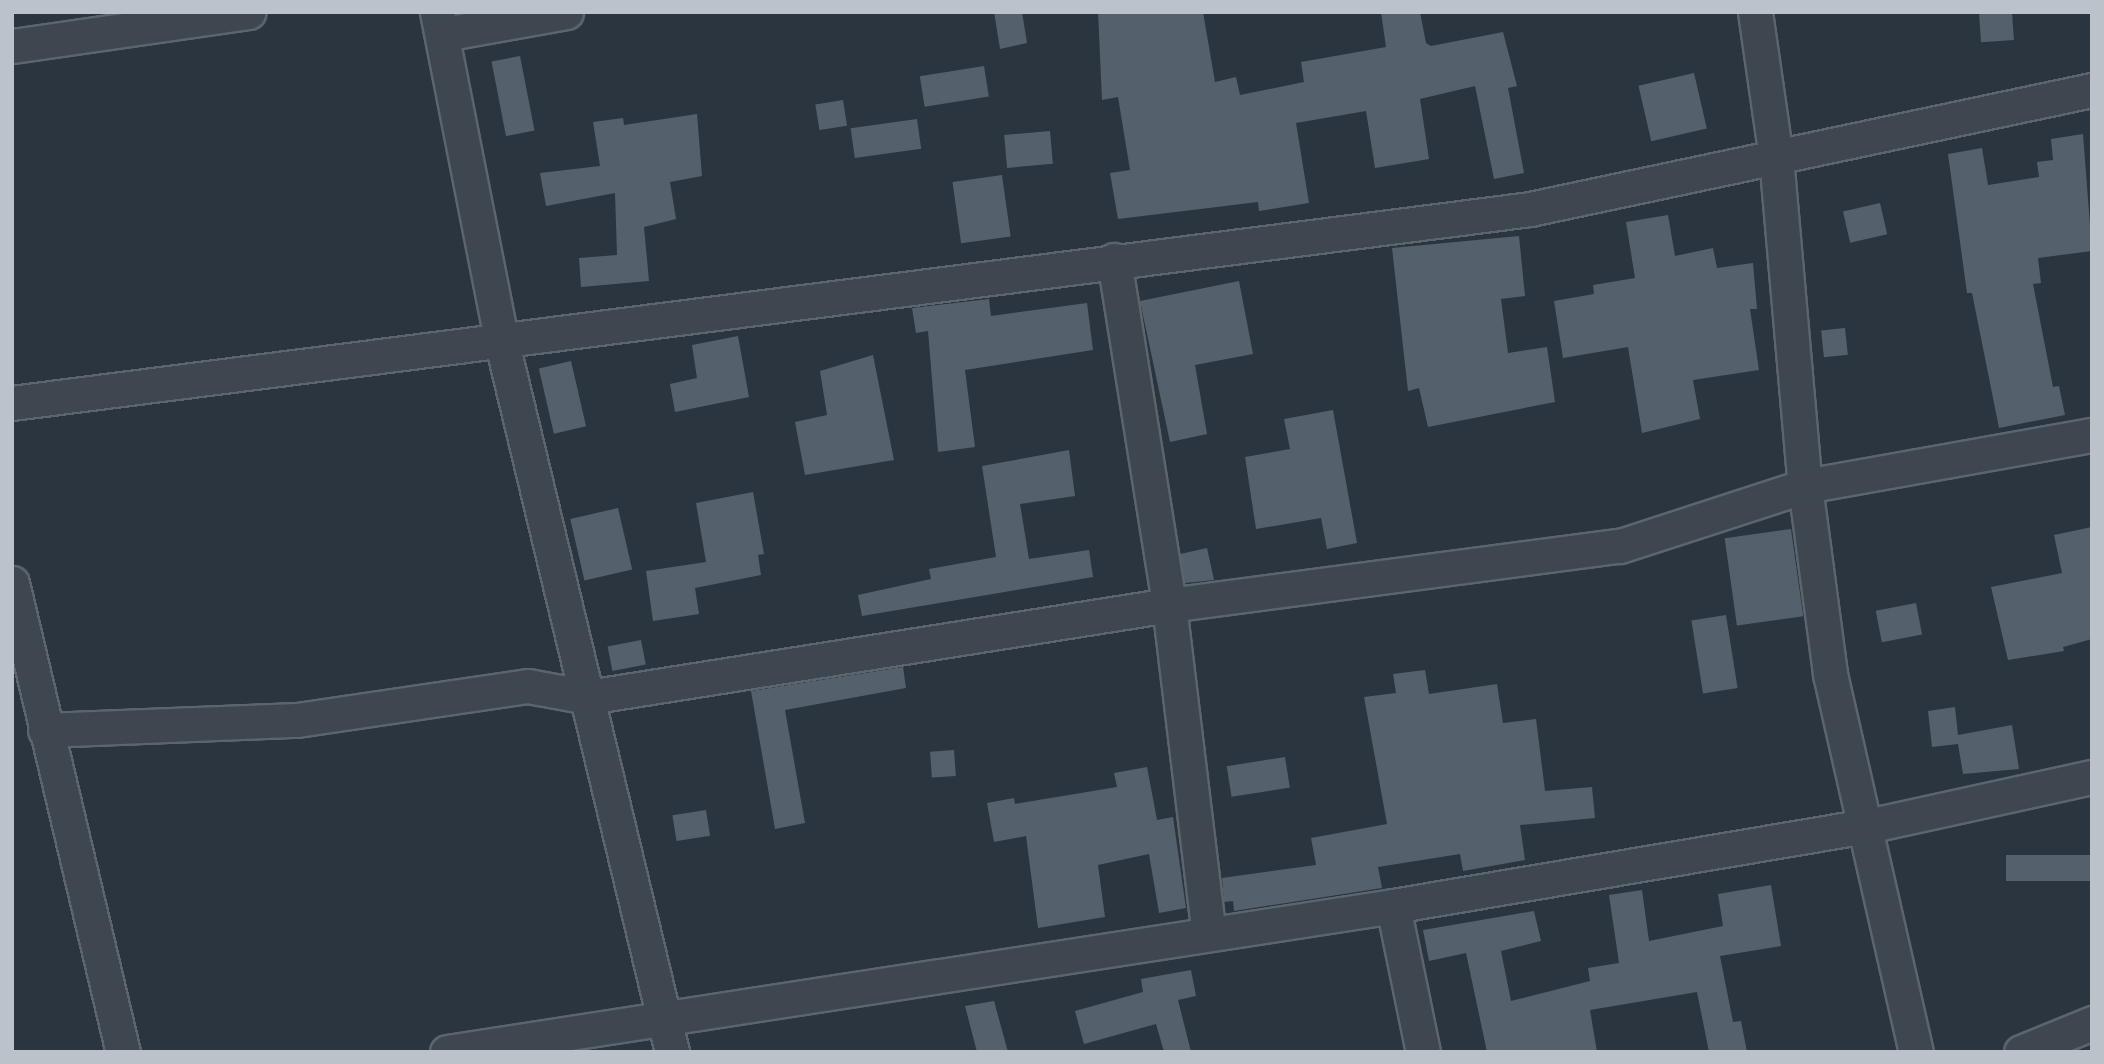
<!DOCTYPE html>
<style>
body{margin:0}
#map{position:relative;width:2104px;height:1064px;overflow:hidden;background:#2a3540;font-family:Karla,sans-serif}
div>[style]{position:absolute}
.building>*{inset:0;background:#55606d;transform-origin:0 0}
.roads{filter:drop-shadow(2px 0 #5c656e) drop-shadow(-2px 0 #5c656e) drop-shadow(0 2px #5c656e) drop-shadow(0 -2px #5c656e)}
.street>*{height:33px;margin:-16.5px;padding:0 16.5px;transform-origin:16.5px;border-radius:16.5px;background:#3e4750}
span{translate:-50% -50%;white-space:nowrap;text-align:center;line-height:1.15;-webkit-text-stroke:7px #222c36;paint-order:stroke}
.frame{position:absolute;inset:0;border:14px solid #bbc2ca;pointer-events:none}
</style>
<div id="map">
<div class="building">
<div style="clip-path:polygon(994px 12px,1022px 12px,1027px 43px,1000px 49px)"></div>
<div style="clip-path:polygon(1098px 12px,1203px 12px,1215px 82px,1236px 77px,1240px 95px,1304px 82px,1301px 62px,1386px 47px,1381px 12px,1420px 12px,1426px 43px,1431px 46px,1503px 32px,1517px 86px,1508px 88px,1524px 173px,1494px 179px,1475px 86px,1420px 99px,1429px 159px,1375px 168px,1366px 111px,1296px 123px,1309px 203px,1259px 211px,1258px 202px,1118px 219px,1110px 173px,1130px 170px,1118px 97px,1102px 100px)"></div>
<div style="left:2012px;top:12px;width:28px;height:33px;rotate:86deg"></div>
<div style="left:520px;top:56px;width:76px;height:29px;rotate:79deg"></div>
<div style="left:984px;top:66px;width:31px;height:65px;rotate:81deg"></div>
<div style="left:1694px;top:73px;width:57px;height:57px;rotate:77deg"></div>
<div style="left:843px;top:100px;width:26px;height:28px;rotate:81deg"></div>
<div style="clip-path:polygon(697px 114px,702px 176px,670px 182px,676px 219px,644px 227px,649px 281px,581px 287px,579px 258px,617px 255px,615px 193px,546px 206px,540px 173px,600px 166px,593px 122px,623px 118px,624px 125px)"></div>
<div style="left:917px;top:119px;width:30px;height:67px;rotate:82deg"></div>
<div style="left:1050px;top:131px;width:33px;height:46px;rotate:85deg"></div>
<div style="clip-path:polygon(2083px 134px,2092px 251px,2038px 258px,2041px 283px,2033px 284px,2053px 387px,2059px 386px,2065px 415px,1999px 428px,1972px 293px,1967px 293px,1948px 154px,1982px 148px,1988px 185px,2039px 177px,2037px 162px,2053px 160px,2051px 139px)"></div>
<div style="left:1002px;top:175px;width:62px;height:50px;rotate:82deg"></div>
<div style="left:1880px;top:203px;width:32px;height:38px;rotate:77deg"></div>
<div style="clip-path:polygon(1668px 215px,1675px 256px,1713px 248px,1717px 268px,1753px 263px,1757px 309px,1750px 309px,1759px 370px,1693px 380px,1700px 419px,1642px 433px,1628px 347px,1563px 358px,1554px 301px,1594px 294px,1593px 285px,1635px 278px,1626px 222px)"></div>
<div style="clip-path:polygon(1519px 236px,1525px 296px,1501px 299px,1508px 353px,1547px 347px,1555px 402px,1428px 427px,1419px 388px,1408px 391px,1392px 248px)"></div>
<div style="clip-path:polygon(1239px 281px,1253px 354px,1195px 365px,1207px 434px,1170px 442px,1140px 301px)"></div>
<div style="clip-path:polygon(989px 299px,991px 316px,1087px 303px,1093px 350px,965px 370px,975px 447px,938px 452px,928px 331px,916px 333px,912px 308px)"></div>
<div style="left:1845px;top:328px;width:27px;height:24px;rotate:84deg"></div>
<div style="clip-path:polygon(738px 336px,749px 397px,675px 412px,670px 384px,697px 378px,692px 345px)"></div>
<div style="clip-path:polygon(873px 355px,894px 460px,805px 475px,795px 422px,827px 415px,820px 371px)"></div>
<div style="left:571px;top:361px;width:67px;height:33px;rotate:77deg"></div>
<div style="clip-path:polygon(1333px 410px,1357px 543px,1327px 549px,1321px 518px,1256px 529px,1245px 457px,1290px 449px,1284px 419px)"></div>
<div style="clip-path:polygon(1069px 450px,1075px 496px,1020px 504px,1029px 559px,1089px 550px,1093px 577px,862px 616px,858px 595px,931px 579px,929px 569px,996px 557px,982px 466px)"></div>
<div style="clip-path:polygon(753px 492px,764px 554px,758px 555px,761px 575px,695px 588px,699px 614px,653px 621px,646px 571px,706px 562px,696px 503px)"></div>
<div style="left:618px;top:508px;width:63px;height:49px;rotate:77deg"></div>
<div style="clip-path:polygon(2092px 527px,2092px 639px,2063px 647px,2064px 651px,2008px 660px,1991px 587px,2062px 573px,2054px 535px)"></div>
<div style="left:1791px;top:529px;width:88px;height:67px;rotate:82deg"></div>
<div style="clip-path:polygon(1207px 548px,1214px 580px,1185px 583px,1180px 554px)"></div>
<div style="left:1916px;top:603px;width:32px;height:41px;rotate:79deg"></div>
<div style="left:1726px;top:615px;width:74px;height:35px;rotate:81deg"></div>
<div style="left:641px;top:640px;width:25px;height:34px;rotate:79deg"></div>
<div style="clip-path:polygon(903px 667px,906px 688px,785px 710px,805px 823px,775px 829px,751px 691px)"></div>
<div style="clip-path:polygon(1425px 670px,1429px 694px,1497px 684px,1503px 723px,1536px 719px,1545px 791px,1592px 787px,1595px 818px,1520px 825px,1525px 860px,1463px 871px,1460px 854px,1378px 867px,1382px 888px,1234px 911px,1233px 901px,1224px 902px,1222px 878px,1316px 865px,1311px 838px,1387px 824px,1364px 697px,1396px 693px,1393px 674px)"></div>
<div style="clip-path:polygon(1955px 707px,1958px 735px,2012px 725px,2019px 769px,1963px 774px,1958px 744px,1932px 747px,1928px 711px)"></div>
<div style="left:954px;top:750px;width:26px;height:24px;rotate:86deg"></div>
<div style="left:1285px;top:757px;width:31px;height:59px;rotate:81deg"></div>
<div style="clip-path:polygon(1147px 767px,1157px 820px,1173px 817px,1186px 908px,1159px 913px,1149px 854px,1098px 865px,1105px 917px,1038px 928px,1026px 836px,994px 842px,987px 803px,1014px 798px,1015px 804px,1117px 787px,1114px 773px)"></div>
<div style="left:706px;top:810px;width:26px;height:34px;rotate:81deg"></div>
<div style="left:2092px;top:855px;width:26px;height:86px;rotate:90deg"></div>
<div style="clip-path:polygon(1771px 885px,1781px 946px,1720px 956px,1733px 1022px,1741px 1021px,1747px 1052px,1709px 1052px,1697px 992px,1590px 1010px,1597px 1052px,1487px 1052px,1466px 953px,1429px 961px,1423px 930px,1534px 911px,1541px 941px,1501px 951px,1511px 1001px,1590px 981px,1588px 968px,1619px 963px,1609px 895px,1642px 890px,1649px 941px,1723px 926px,1718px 894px)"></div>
<div style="clip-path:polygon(1191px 970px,1196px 996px,1178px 1000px,1191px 1052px,1164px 1052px,1156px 1024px,1084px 1044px,1075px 1011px,1143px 992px,1141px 979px)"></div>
<div style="clip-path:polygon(994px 1001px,1008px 1052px,977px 1052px,965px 1006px)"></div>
</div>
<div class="roads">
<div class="street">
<div style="left:437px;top:12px;width:333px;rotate:78.9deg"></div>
<div style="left:501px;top:339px;width:733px;rotate:76.51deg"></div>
<div style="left:1755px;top:12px;width:147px;rotate:81.8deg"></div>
<div style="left:1776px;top:157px;width:330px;rotate:85deg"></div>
<div style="left:1805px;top:486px;width:190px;rotate:82.4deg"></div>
<div style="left:1830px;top:674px;width:388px;rotate:77.2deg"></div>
<div style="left:443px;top:34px;width:125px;rotate:-10.1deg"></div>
<div style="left:12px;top:46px;width:239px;rotate:-8.2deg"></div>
<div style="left:1114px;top:260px;width:349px;rotate:80.9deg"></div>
<div style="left:1169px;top:605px;width:331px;rotate:83.1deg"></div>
<div style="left:12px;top:403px;width:1530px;rotate:-7.28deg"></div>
<div style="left:1530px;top:209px;width:574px;rotate:-11.96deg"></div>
<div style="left:12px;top:583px;width:482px;rotate:76.7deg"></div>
<div style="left:45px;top:730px;width:252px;rotate:-2.3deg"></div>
<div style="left:297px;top:720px;width:233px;rotate:-8.4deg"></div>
<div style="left:528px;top:686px;width:61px;rotate:10.4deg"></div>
<div style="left:588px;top:697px;width:588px;rotate:-9deg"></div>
<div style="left:1169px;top:605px;width:455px;rotate:-7.5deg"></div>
<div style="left:1620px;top:546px;width:194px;rotate:-18deg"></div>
<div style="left:1805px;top:486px;width:291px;rotate:-10.1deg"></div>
<div style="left:1393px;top:906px;width:149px;rotate:78.4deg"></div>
<div style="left:447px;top:1052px;width:957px;rotate:-8.77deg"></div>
<div style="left:1393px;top:906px;width:481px;rotate:-9.6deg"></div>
<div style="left:1867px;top:826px;width:230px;rotate:-12.3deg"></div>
<div style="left:2021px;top:1052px;width:77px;rotate:-22.2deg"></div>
</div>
</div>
<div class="frame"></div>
</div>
